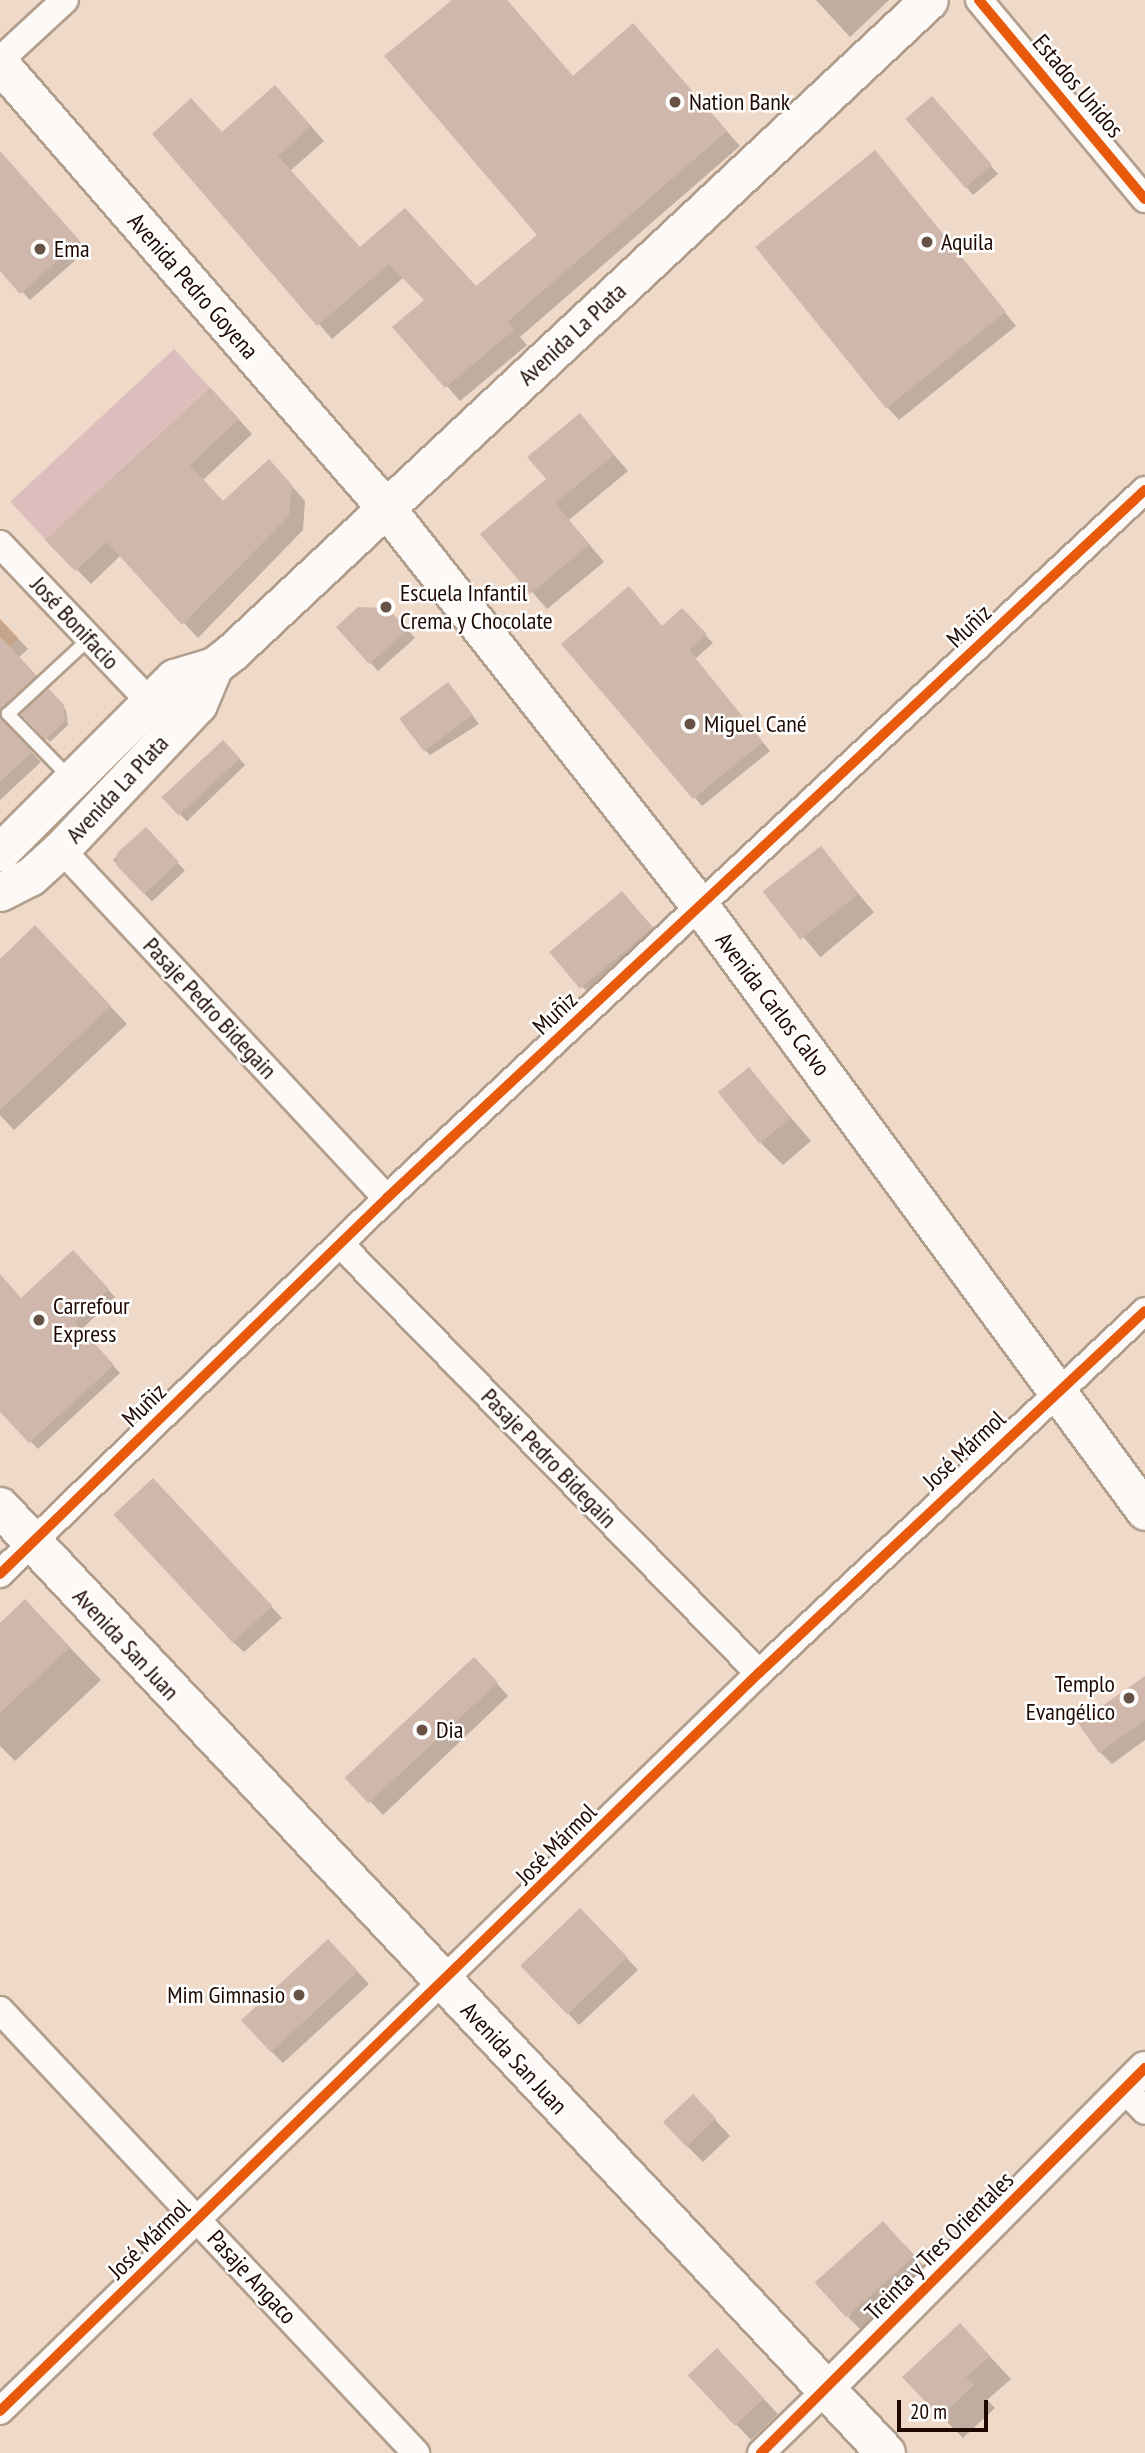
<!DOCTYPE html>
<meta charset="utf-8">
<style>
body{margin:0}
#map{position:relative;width:1145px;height:2453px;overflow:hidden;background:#efd9c8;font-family:"PT Sans Narrow",sans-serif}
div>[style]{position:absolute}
.built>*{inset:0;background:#f8cfae}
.green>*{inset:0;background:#debebc;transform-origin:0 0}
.shadow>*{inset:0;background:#0003;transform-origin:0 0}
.building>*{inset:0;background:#d0b7ab;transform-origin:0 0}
.roads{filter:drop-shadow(2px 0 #b29e8c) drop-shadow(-2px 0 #b29e8c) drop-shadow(0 2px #b29e8c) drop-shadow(0 -2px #b29e8c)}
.service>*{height:12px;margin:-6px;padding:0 6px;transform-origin:6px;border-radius:6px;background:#fdf9f7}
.minor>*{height:26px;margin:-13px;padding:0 13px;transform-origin:13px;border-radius:13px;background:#fdf9f7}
.tertiary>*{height:32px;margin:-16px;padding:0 16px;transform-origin:16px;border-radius:16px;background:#fdf9f7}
.secondary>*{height:37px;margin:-18.5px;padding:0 18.5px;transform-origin:18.5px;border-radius:18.5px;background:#fdf9f7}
.primary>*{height:38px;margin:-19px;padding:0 19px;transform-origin:19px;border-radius:19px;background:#fdf9f7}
.cycleway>*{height:10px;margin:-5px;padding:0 5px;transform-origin:5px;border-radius:5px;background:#e8590c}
.dots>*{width:19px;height:19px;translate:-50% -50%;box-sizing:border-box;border:4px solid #fff;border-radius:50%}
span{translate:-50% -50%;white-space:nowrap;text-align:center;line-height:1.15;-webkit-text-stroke:5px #fff;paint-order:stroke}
.street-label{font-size:24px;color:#1f0900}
.poi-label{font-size:24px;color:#1f0900}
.left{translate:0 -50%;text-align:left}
.right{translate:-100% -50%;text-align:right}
.scale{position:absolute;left:897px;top:2400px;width:91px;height:32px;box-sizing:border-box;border:4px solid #1f0900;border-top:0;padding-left:9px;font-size:21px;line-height:24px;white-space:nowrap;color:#1f0900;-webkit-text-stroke:5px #fff;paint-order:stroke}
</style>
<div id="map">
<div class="built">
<div style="clip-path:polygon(0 618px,19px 638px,0 657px)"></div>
</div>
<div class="green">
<div style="left:174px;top:349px;width:52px;height:224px;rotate:47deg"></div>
</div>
<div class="shadow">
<div style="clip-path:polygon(455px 0,507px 0,574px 78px,647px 40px,740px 146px,520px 337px,527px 345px,460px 401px,395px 327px,427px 300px,404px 277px,332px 339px,154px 134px,223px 134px,289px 101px,324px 141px,290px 171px,360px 249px,476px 288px,539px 236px)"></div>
<div style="clip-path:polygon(816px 0,889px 0,850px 37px)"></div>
<div style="clip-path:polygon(940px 106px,998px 174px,973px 195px,907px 119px)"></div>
<div style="clip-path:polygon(0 152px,87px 250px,30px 300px,0 268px)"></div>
<div style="clip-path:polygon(875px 152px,1016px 326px,899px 420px,888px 408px)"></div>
<div style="clip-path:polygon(224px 403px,252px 434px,203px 480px,223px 502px,283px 476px,305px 501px,303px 530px,198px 638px,121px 555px,91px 584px,48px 540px)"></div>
<div style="clip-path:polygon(580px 416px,628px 471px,569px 520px,604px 562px,547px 609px,482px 534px,548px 480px)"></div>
<div style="clip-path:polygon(682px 610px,713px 643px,695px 659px,770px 751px,702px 806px,563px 644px,663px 628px)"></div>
<div style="clip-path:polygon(396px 618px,415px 638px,378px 671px,338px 627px)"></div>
<div style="clip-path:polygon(0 619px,28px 649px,18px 658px,45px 686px,8px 726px,41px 762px,0 800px)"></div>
<div style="clip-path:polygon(48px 691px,66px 710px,68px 725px,50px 742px,23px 714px)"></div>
<div style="clip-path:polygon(455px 692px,479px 724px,430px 755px,422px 747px)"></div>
<div style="left:223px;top:742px;width:32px;height:81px;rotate:46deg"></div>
<div style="left:146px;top:829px;width:57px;height:45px;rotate:47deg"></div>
<div style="left:820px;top:848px;width:84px;height:70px;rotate:50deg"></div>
<div style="left:622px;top:893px;width:78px;height:92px;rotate:48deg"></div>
<div style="clip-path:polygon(52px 945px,127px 1024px,14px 1130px,0 1115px,0 961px)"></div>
<div style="clip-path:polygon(749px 1069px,811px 1141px,783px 1165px,761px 1143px)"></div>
<div style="clip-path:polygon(80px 1260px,115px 1297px,81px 1330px,120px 1373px,38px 1449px,0 1410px,0 1276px,22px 1300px)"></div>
<div style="clip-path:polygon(163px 1491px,282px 1618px,244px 1652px,233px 1642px)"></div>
<div style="clip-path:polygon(0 1625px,57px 1634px,101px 1680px,15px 1761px,0 1746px)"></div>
<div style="clip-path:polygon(486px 1671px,508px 1696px,383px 1815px,348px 1778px)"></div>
<div style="clip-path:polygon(1145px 1678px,1145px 1740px,1112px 1764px,1100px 1752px)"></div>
<div style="clip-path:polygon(592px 1922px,638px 1970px,579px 2025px,522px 1965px)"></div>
<div style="clip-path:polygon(340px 1953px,369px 1984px,283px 2063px,271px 2051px)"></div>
<div style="clip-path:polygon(708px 2112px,730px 2136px,703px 2162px,687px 2146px)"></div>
<div style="clip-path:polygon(905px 2245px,935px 2279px,870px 2339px,848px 2317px)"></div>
<div style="clip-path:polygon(982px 2348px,1011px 2379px,987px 2400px,995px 2408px,963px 2438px,941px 2416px)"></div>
<div style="clip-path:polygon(733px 2366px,778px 2414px,751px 2440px,690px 2376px)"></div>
</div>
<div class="building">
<div style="clip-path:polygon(452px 0,507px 0,573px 76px,633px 23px,727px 131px,507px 322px,514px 330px,445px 388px,392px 327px,424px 300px,389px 264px,317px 326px,152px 134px,191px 98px,222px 132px,275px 85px,311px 126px,278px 156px,360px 247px,405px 208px,476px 286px,537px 235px,384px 56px)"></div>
<div style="left:932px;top:96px;width:91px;height:35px;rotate:49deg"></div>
<div style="left:875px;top:150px;width:208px;height:154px;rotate:51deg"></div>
<div style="clip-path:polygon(0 151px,80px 241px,20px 294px,0 271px)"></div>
<div style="clip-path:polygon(210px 387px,239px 419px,190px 465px,223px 501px,269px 459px,292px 485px,289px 516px,182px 625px,107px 542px,75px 571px,45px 540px)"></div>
<div style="clip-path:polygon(580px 413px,614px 455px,555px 503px,589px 545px,530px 594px,480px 534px,546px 479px,527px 457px)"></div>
<div style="clip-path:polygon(629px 586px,662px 626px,682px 608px,707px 634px,689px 650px,763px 742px,693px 799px,561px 644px)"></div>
<div style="clip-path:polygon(358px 607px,388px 608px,408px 630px,369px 664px,336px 627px)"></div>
<div style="clip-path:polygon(0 636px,37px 676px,0 711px)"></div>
<div style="left:448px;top:682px;width:41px;height:61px;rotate:53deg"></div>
<div style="clip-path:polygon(48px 688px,64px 705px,65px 721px,45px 740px,21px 714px)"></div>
<div style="clip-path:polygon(0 717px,32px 752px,0 782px)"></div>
<div style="left:223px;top:740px;width:25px;height:84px;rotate:47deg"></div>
<div style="clip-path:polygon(146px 827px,179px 862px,144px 894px,116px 865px,117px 853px)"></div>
<div style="left:821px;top:846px;width:61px;height:74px;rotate:52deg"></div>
<div style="left:622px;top:891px;width:48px;height:95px;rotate:50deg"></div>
<div style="clip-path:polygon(35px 925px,111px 1006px,0 1110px,0 959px)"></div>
<div style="left:749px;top:1067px;width:66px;height:40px;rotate:51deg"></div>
<div style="clip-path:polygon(73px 1250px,109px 1289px,75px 1322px,114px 1365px,29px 1443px,0 1412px,0 1274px,21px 1298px)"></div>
<div style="left:153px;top:1478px;width:175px;height:54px;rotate:47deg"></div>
<div style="clip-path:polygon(25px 1599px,70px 1647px,0 1713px,0 1623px)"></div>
<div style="left:474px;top:1657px;width:35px;height:177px;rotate:47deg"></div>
<div style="clip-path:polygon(1145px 1676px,1145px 1720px,1099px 1753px,1078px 1723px)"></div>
<div style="left:580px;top:1908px;width:68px;height:83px;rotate:46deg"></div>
<div style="left:328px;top:1939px;width:44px;height:119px;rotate:47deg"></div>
<div style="left:693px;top:2094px;width:34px;height:41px;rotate:47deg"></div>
<div style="left:883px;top:2221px;width:47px;height:92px;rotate:48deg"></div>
<div style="clip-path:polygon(960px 2323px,990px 2356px,966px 2377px,974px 2385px,940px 2417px,902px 2377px)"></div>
<div style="left:717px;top:2348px;width:69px;height:40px;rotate:47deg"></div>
</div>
<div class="roads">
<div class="service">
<div style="left:71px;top:779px;width:91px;rotate:-134.1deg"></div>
<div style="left:8px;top:714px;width:112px;rotate:-42.8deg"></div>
</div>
<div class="minor">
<div style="left:979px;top:0;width:259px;rotate:50.2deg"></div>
<div style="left:0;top:60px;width:88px;rotate:-42.7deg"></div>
<div style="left:0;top:544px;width:218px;rotate:46.5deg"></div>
<div style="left:61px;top:849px;width:478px;rotate:47deg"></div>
<div style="left:340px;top:1244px;width:600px;rotate:45.68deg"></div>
<div style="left:0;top:1574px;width:540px;rotate:-44.17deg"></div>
<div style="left:387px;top:1198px;width:1037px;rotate:-43.05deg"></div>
<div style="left:0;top:2010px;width:608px;rotate:46.8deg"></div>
<div style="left:1124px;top:2089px;width:30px;rotate:46deg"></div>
<div style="left:0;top:2411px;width:1059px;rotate:-44.2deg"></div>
<div style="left:759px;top:1673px;width:529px;rotate:-43.16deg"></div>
<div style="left:761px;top:2453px;width:91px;rotate:-44.1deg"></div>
</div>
<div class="tertiary">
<div style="left:826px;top:2390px;width:453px;rotate:-45.3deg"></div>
</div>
<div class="secondary">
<div style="left:0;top:64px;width:588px;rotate:49deg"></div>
<div style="left:386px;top:508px;width:507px;rotate:51.73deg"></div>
<div style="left:700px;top:906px;width:751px;rotate:53.66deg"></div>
<div style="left:0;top:852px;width:246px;rotate:-45deg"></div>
<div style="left:174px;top:678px;width:42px;rotate:-16.7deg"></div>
<div style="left:214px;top:666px;width:23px;rotate:-38deg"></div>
<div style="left:232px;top:652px;width:954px;rotate:-43.09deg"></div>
<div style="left:0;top:892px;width:34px;rotate:-27deg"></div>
<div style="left:30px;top:877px;width:42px;rotate:-42.1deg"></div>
<div style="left:61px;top:849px;width:199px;rotate:-46.6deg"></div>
<div style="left:198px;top:704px;width:41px;rotate:-67.2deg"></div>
</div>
<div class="primary">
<div style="left:0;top:1507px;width:1296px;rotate:46.88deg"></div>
</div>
</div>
<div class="cycleway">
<div style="left:979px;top:0;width:259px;rotate:50.2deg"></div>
<div style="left:0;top:1574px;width:540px;rotate:-44.17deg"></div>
<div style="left:387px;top:1198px;width:1037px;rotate:-43.05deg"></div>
<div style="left:0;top:2411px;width:1059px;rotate:-44.2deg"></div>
<div style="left:759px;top:1673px;width:529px;rotate:-43.16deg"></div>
<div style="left:761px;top:2453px;width:544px;rotate:-45.07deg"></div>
</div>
<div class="dots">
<div style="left:675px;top:102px;background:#685246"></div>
<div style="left:927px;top:242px;background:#685246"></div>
<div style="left:40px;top:249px;background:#685246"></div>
<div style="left:386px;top:607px;background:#685246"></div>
<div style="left:690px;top:724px;background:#685246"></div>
<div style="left:39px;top:1320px;background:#685246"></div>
<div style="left:1129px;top:1698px;background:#685246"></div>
<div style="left:422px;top:1730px;background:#685246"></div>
<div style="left:299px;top:1995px;background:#685246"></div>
</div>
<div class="street-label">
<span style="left:1078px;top:86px;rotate:50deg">Estados Unidos</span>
<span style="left:193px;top:286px;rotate:49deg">Avenida Pedro Goyena</span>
<span style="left:572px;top:334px;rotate:-43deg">Avenida La Plata</span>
<span style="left:75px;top:623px;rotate:47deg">José Bonifacio</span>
<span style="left:969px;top:626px;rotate:-43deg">Muñiz</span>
<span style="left:117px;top:789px;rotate:-47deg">Avenida La Plata</span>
<span style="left:773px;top:1004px;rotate:53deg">Avenida Carlos Calvo</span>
<span style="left:210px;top:1008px;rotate:47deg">Pasaje Pedro Bidegain</span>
<span style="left:555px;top:1013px;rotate:-43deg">Muñiz</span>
<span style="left:144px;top:1405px;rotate:-44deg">Muñiz</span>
<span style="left:964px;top:1450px;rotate:-43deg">José Mármol</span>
<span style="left:549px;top:1458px;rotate:46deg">Pasaje Pedro Bidegain</span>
<span style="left:126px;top:1644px;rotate:47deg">Avenida San Juan</span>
<span style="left:556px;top:1844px;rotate:-45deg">José Mármol</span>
<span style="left:514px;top:2058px;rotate:47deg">Avenida San Juan</span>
<span style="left:149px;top:2239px;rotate:-44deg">José Mármol</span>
<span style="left:939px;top:2246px;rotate:-45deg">Treinta y Tres Orientales</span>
<span style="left:252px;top:2277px;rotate:47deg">Pasaje Angaco</span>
</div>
<div class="poi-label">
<span class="left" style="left:689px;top:102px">Nation Bank</span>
<span class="left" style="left:941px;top:242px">Aquila</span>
<span class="left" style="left:54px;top:249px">Ema</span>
<span class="left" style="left:400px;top:607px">Escuela Infantil<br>Crema y Chocolate</span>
<span class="left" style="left:704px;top:724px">Miguel Cané</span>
<span class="left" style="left:53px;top:1320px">Carrefour<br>Express</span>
<span class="right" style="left:1115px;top:1698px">Templo<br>Evangélico</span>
<span class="left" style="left:436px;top:1730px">Dia</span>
<span class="right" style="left:285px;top:1995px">Mim Gimnasio</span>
</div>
<div class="scale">20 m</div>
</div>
